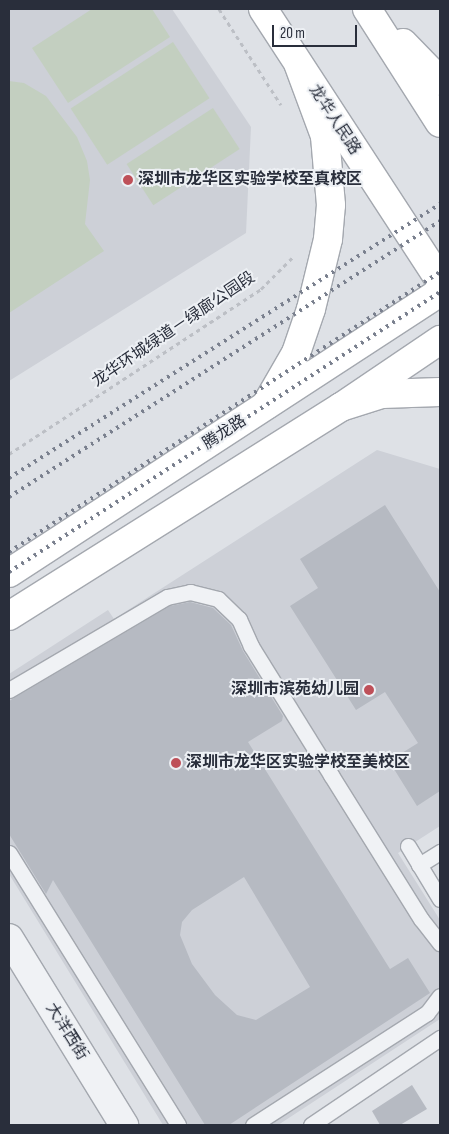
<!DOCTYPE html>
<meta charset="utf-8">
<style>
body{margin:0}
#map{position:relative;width:449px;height:1134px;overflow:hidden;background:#dee1e6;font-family:"Sofia Sans Condensed","Noto Sans SC",sans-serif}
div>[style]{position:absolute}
.built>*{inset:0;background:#cdd0d7}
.green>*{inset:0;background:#c3cfc0;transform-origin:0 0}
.building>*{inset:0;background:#b6bac2}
.path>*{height:3px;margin-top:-1.5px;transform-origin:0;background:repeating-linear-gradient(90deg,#bcbfc5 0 4px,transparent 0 8px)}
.roads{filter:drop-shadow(1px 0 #a4a8af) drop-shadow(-1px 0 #a4a8af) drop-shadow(0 1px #a4a8af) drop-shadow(0 -1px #a4a8af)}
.lane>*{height:15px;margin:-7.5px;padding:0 7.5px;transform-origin:7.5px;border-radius:7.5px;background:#f0f2f5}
.street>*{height:28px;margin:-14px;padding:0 14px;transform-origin:14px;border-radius:14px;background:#f0f2f5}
.secondary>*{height:28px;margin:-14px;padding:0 14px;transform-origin:14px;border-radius:14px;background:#fff}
.primary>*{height:28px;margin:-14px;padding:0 14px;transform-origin:14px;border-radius:14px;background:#fff}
.rail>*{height:4px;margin-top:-2px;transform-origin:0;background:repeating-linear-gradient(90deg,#7a808e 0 2.5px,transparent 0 7.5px)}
.dots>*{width:14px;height:14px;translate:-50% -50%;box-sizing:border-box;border:2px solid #edf0f4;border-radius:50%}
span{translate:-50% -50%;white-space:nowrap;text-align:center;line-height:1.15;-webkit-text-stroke:4px #edf0f4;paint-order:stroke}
.street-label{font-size:16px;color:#292e3b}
.poi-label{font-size:16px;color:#292e3b;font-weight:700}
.left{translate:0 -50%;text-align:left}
.right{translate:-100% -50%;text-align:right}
.frame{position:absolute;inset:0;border:10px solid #292e3b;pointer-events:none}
.scale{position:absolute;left:272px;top:25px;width:85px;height:22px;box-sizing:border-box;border:2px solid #292e3b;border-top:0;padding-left:6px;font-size:15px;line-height:18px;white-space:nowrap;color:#292e3b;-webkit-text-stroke:4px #edf0f4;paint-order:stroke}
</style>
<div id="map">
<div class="built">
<div style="clip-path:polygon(9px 9px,172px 9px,251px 127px,246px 233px,9px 381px)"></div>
<div style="clip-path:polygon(377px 450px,440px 469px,440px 826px,398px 853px,440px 920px,440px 1019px,278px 1125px,163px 1125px,9px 874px,9px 674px,108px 610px,114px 619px)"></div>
</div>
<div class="green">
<div style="clip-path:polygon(92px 9px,152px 9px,170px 37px,68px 103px,32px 48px)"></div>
<div style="left:173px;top:42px;width:67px;height:122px;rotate:57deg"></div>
<div style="clip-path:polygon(9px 81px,24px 83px,46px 96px,77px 137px,87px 161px,90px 180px,85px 224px,104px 251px,9px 313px)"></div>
<div style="left:213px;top:108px;width:49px;height:103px;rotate:57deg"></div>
</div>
<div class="building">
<div style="clip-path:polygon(385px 505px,440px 592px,440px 791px,417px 806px,389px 761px,418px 743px,385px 692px,356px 710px,290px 606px,318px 588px,300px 559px)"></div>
<div style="clip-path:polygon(evenodd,190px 602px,213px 608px,231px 625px,243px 651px,283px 716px,282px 721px,248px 742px,390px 969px,408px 958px,430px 993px,229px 1125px,205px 1125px,53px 880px,46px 894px,9px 834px,9px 701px,170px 606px,190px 602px,244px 877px,310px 987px,256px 1020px,237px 1015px,215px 995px,192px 964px,180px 935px,182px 922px,192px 910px,244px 877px)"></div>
<div style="clip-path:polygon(412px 1085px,427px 1109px,400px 1125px,380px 1125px,372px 1111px)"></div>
</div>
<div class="path">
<div style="left:219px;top:9px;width:114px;rotate:57.1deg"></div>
<div style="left:9px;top:454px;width:301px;rotate:-33.2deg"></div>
<div style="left:261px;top:289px;width:45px;rotate:-45deg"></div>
</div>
<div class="roads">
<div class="lane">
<div style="left:9px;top:690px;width:183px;rotate:-30.5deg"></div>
<div style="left:167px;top:597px;width:24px;rotate:-12deg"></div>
<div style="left:190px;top:592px;width:29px;rotate:14deg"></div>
<div style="left:218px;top:599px;width:29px;rotate:44deg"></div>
<div style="left:239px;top:619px;width:30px;rotate:66deg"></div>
<div style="left:251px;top:646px;width:152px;rotate:58.2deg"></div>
<div style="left:331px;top:775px;width:170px;rotate:58deg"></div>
<div style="left:421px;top:919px;width:31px;rotate:52deg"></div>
<div style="left:408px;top:846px;width:62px;rotate:58.9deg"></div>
<div style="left:9px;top:853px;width:320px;rotate:58.1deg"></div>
<div style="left:419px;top:865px;width:25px;rotate:-32deg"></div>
<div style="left:253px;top:1125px;width:207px;rotate:-32.8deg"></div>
<div style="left:427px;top:1013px;width:21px;rotate:-53deg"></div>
<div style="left:311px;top:1125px;width:156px;rotate:-34deg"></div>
</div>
<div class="street">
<div style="left:9px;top:938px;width:220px;rotate:58.4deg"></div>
</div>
<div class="secondary">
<div style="left:9px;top:573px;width:515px;rotate:-33.1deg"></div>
<div style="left:9px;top:616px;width:392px;rotate:-32.2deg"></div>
<div style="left:341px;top:407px;width:120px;rotate:-34.1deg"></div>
</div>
<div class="primary">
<div style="left:263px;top:9px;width:325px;rotate:56.9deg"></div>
<div style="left:367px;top:9px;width:135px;rotate:57.4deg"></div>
<div style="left:403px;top:43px;width:53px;rotate:45.8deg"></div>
<div style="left:266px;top:405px;width:60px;rotate:-60deg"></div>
<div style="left:296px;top:353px;width:46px;rotate:-71.2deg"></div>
<div style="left:311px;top:309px;width:72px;rotate:-76.3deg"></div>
<div style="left:328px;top:239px;width:34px;rotate:-85deg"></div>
<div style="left:331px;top:205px;width:69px;rotate:-95deg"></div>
<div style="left:325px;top:136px;width:75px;rotate:-110.4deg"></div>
<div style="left:341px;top:407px;width:43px;rotate:-17.6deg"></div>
<div style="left:382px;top:394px;width:58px;rotate:-2deg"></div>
</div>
</div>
<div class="rail">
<div style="left:9px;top:478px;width:511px;rotate:-32.45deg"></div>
<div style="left:9px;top:497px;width:512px;rotate:-32.63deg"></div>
<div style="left:9px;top:552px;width:514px;rotate:-33.01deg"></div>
<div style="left:9px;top:572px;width:514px;rotate:-33.01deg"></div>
</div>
<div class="dots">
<div style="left:128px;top:180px;background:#be5059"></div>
<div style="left:369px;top:690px;background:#be5059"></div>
<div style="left:176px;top:763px;background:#be5059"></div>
</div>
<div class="street-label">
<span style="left:334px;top:120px;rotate:57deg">龙华人民路</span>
<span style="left:174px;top:330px;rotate:-34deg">龙华环城绿道－绿廊公园段</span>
<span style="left:225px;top:433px;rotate:-33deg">腾龙路</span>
<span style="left:66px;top:1032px;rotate:58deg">大洋西街</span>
</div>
<div class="poi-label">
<span class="left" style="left:138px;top:180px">深圳市龙华区实验学校至真校区</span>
<span class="right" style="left:359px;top:690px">深圳市滨苑幼儿园</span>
<span class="left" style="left:186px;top:763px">深圳市龙华区实验学校至美校区</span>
</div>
<div class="frame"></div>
<div class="scale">20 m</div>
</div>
